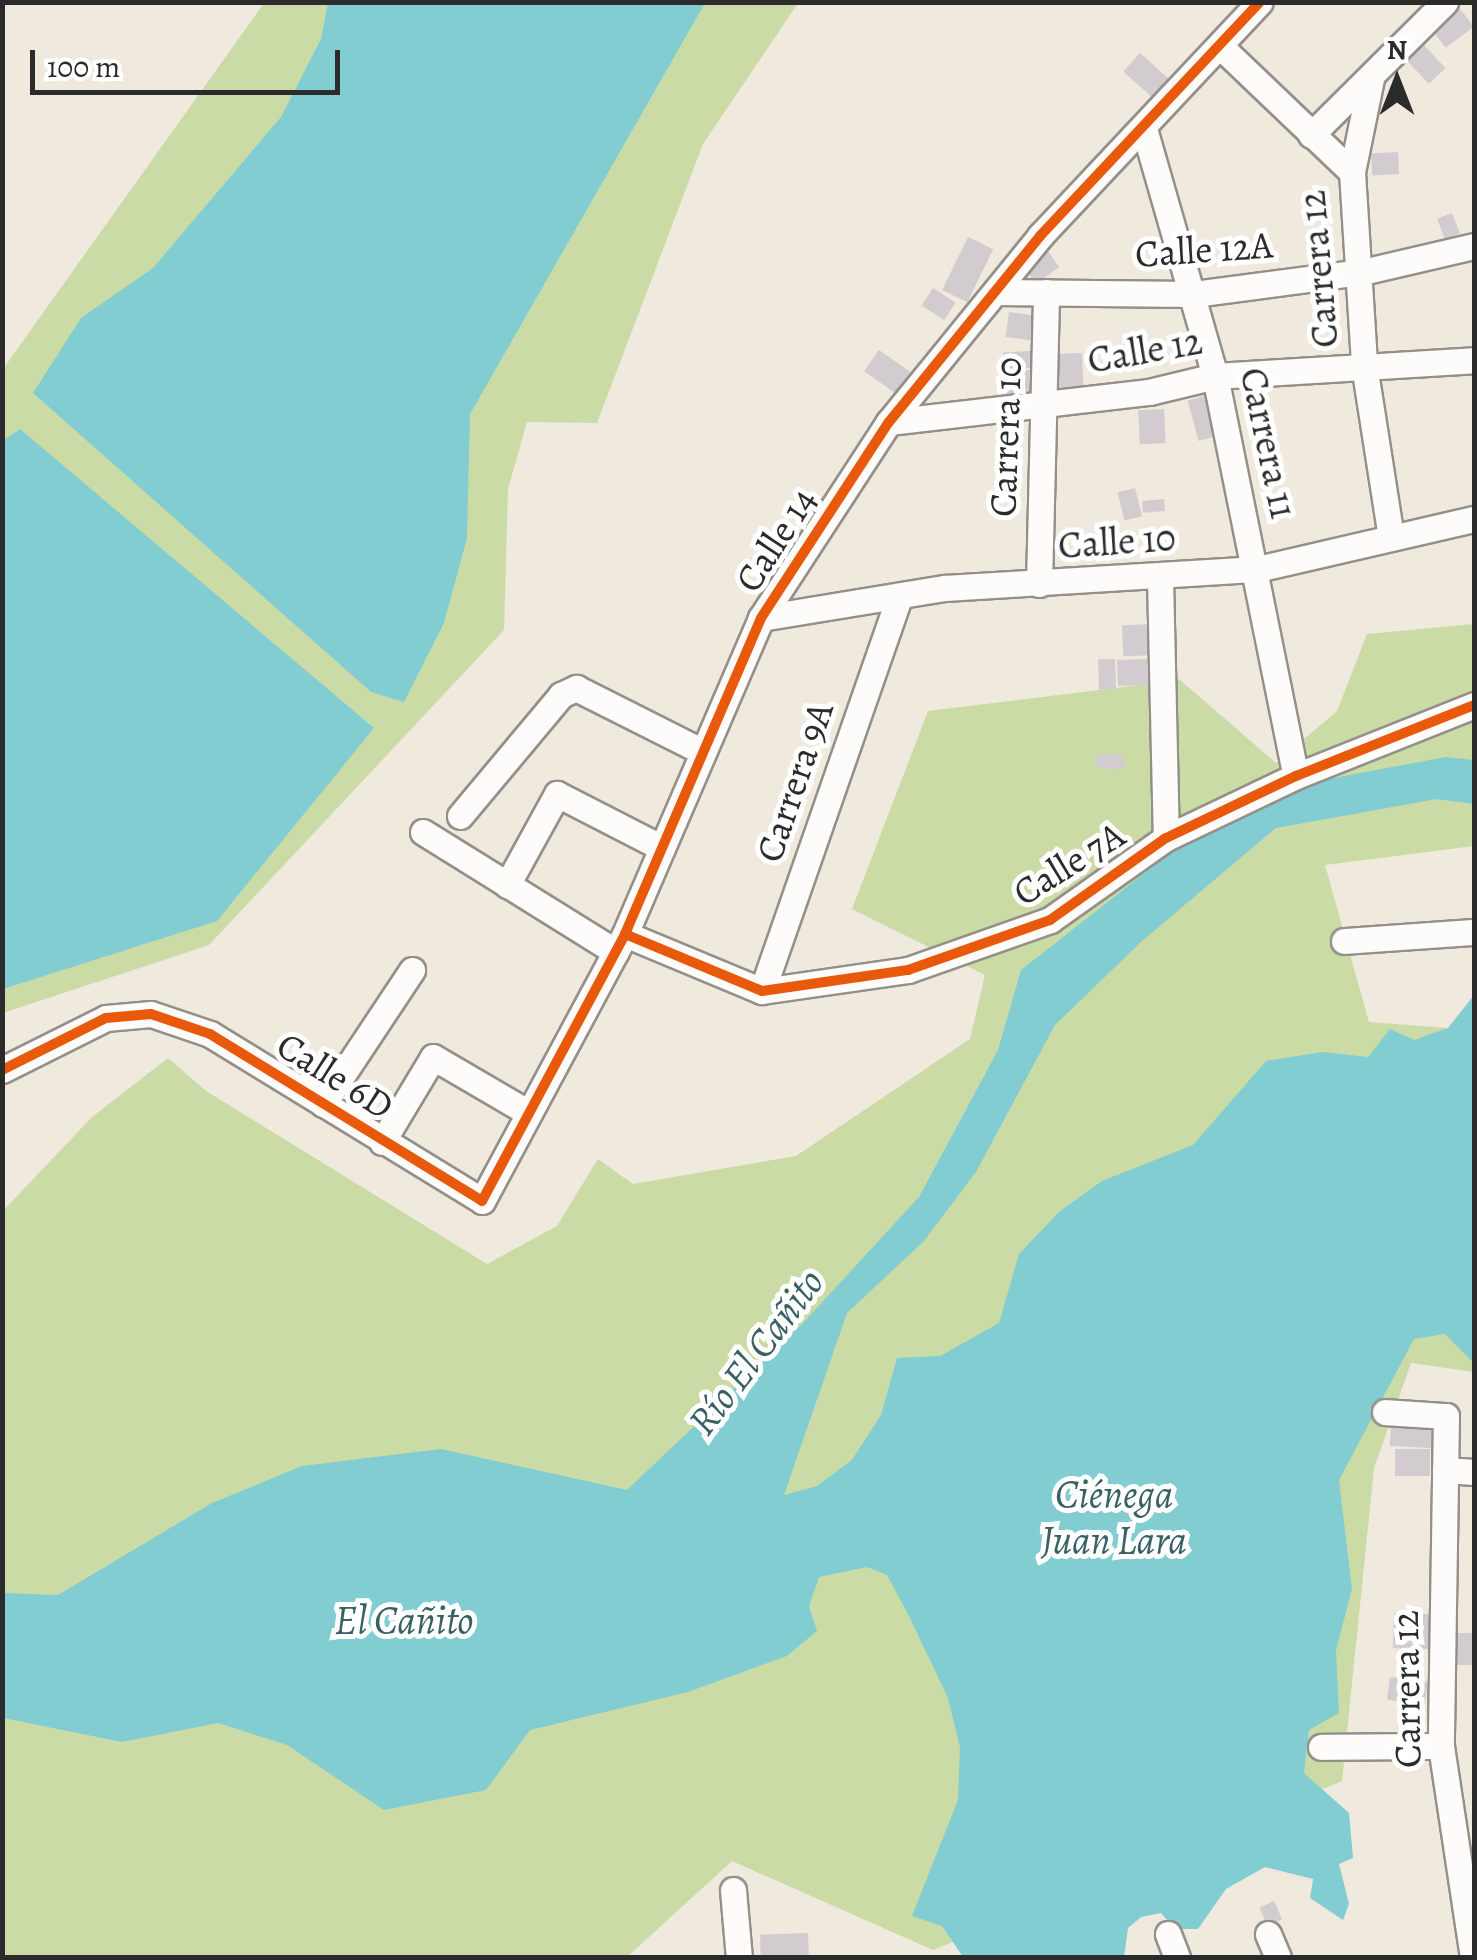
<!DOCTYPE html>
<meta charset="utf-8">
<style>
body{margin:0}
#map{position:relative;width:1477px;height:1960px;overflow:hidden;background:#efe9de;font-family:Alegreya,serif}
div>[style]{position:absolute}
.green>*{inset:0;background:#cadba6}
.water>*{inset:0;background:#82cdd1}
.building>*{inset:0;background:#d2cbcf;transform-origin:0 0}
.roads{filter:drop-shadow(2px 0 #93908a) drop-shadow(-2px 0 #93908a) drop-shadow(0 2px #93908a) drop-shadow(0 -2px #93908a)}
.minor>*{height:25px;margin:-12.5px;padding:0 12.5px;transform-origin:12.5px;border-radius:12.5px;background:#fdfcfa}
.cycleway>*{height:10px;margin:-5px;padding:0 5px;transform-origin:5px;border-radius:5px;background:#e8590c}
span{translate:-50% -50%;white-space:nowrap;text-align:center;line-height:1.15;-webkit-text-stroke:10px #fff;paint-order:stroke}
.street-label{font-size:38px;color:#2b2b2b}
.water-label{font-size:40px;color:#396063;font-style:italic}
.frame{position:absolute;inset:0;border:5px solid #2b2b2b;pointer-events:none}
.north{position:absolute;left:1347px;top:30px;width:100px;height:100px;-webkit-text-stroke:8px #fff;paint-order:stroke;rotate:0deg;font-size:28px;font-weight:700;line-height:40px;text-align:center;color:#2b2b2b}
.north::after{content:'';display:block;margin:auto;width:35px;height:45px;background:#2b2b2b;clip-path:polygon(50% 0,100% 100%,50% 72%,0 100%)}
.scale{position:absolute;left:30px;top:50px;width:310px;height:45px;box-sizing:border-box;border:5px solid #2b2b2b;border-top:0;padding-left:12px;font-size:30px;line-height:35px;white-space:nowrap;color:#2b2b2b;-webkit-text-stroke:8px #fff;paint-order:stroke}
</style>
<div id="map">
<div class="green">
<div style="clip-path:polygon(264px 3px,798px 3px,703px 144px,597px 423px,527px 422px,508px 489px,504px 630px,209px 945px,3px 1013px,3px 369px)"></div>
<div style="clip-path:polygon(1474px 624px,1474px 846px,1325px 865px,1369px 1022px,1474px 1030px,1474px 1372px,1411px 1363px,1374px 1468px,1342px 1781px,933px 1950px,732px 1861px,627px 1957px,3px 1957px,2px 1212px,92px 1117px,168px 1058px,206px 1091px,487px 1264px,557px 1226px,598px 1159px,633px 1184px,796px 1156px,970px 1039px,985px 975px,852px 909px,928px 711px,1180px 680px,1276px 763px,1337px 711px,1367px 634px)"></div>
</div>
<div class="water">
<div style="clip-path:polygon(328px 3px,705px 3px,470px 414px,467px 538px,444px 623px,404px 702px,371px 692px,33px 393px,81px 318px,153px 268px,281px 117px,321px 39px)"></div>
<div style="clip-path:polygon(20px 429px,374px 728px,217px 921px,3px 989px,2px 441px)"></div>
<div style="clip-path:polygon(1446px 757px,1474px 760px,1474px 804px,1437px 799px,1276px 828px,1142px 941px,1055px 1025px,976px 1172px,923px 1242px,847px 1313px,784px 1495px,817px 1486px,852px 1460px,881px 1415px,897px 1358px,940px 1356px,999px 1323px,1019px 1254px,1060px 1211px,1102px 1181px,1193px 1145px,1266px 1061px,1323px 1052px,1368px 1057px,1390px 1029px,1414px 1040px,1448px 1028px,1474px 995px,1474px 1363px,1445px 1334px,1414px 1339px,1339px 1480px,1352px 1589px,1336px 1650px,1339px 1713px,1309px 1730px,1304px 1773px,1349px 1813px,1353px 1858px,1339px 1864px,1349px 1904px,1343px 1920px,1310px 1898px,1313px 1879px,1265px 1867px,1226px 1889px,1198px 1929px,1175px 1929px,1161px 1913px,1141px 1917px,1128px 1928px,1124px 1957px,963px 1957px,942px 1926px,912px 1916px,958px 1800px,960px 1747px,948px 1698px,908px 1614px,887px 1575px,867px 1567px,819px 1577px,809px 1606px,817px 1631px,787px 1656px,688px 1692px,530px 1730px,486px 1790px,384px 1810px,287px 1745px,218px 1723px,122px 1742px,3px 1718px,3px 1593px,58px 1595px,212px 1503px,302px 1466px,441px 1449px,627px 1490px,803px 1323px,919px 1197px,998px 1050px,1021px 970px,1193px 835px,1312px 782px)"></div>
</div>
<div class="building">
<div style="left:1458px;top:6px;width:26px;height:35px;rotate:53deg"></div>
<div style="left:1423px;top:44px;width:33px;height:23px;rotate:47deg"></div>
<div style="left:1140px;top:53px;width:43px;height:25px;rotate:42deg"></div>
<div style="left:1398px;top:152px;width:22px;height:27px;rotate:87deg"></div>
<div style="left:1452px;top:213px;width:22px;height:16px;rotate:69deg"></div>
<div style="left:968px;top:237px;width:28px;height:59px;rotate:26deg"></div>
<div style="left:1044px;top:246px;width:26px;height:29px;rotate:54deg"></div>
<div style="left:933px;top:288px;width:27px;height:21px;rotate:33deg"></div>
<div style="left:1009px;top:312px;width:27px;height:25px;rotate:8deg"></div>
<div style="left:879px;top:350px;width:38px;height:26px;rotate:35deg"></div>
<div style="left:1031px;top:351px;width:17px;height:28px;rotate:87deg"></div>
<div style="left:1082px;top:353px;width:37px;height:25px;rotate:88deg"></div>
<div style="left:1033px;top:370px;width:30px;height:28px;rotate:88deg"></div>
<div style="left:1208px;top:395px;width:42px;height:21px;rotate:75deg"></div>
<div style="left:1164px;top:409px;width:34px;height:26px;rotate:87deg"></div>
<div style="left:1135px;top:488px;width:29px;height:18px;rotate:76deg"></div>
<div style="left:1164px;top:499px;width:12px;height:22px;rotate:85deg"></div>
<div style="left:1155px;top:624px;width:31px;height:33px;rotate:88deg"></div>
<div style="left:1115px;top:659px;width:30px;height:17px;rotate:88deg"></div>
<div style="left:1149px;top:659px;width:26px;height:32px;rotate:88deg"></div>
<div style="left:1097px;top:754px;width:27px;height:14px;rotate:2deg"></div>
<div style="left:1391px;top:1424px;width:41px;height:22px;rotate:3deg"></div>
<div style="left:1395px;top:1449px;width:35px;height:27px"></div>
<div style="left:1394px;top:1613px;width:38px;height:35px;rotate:2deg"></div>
<div style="left:1474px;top:1633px;width:32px;height:19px;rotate:90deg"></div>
<div style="left:1390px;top:1677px;width:38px;height:23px;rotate:7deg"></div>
<div style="left:1274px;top:1901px;width:20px;height:16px;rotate:66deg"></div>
<div style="left:808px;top:1933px;width:25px;height:48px;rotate:88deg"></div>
</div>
<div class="roads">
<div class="minor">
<div style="left:1221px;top:47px;width:181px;rotate:43.7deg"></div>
<div style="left:1352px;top:172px;width:193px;rotate:86.4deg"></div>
<div style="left:1364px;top:365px;width:175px;rotate:81.1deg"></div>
<div style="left:1145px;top:132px;width:254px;rotate:74deg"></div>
<div style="left:1215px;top:376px;width:408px;rotate:78.6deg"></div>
<div style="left:1311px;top:135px;width:189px;rotate:-44.8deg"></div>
<div style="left:1352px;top:172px;width:95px;rotate:-78.5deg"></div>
<div style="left:995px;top:292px;width:199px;rotate:0.6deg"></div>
<div style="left:1194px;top:294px;width:169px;rotate:-7.5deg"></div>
<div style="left:1362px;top:272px;width:115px;rotate:-13.1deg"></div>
<div style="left:889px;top:422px;width:262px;rotate:-6.6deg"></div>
<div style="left:1149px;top:392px;width:68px;rotate:-13.6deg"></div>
<div style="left:1215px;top:376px;width:259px;rotate:-3.5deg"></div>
<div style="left:1160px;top:578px;width:260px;rotate:88.7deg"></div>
<div style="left:1039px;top:584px;width:292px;rotate:-88.6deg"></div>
<div style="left:761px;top:618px;width:186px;rotate:-9.3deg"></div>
<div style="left:945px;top:588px;width:313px;rotate:-3.5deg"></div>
<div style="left:1257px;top:569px;width:223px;rotate:-13deg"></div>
<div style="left:460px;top:816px;width:158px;rotate:-50.1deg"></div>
<div style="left:561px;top:695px;width:17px;rotate:-25deg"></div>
<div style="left:576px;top:688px;width:142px;rotate:26.7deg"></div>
<div style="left:423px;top:832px;width:227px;rotate:31.9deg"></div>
<div style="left:507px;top:885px;width:104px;rotate:-61.2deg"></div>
<div style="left:557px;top:794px;width:118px;rotate:27.2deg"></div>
<div style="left:625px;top:934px;width:148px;rotate:22.6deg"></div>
<div style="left:762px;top:991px;width:148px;rotate:-8.2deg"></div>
<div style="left:908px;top:970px;width:151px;rotate:-19.4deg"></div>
<div style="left:1050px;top:920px;width:142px;rotate:-35.3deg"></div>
<div style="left:1166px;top:838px;width:144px;rotate:-25.5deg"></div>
<div style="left:1296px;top:776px;width:192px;rotate:-21.7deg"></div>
<div style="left:1344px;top:941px;width:130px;rotate:-4deg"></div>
<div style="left:762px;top:991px;width:417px;rotate:-70.8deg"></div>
<div style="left:2px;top:1070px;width:116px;rotate:-26.6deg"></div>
<div style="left:106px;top:1018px;width:45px;rotate:-5.1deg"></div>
<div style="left:151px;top:1014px;width:62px;rotate:18.7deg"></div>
<div style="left:210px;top:1034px;width:319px;rotate:31.5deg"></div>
<div style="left:482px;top:1201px;width:303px;rotate:-61.8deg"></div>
<div style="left:625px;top:934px;width:344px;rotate:-66.7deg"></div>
<div style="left:761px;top:618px;width:234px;rotate:-56.9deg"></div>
<div style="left:889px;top:422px;width:240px;rotate:-50.9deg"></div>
<div style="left:1040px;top:236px;width:321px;rotate:-46.8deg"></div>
<div style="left:323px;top:1104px;width:161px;rotate:-56.4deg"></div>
<div style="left:382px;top:1142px;width:99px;rotate:-59deg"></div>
<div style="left:433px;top:1057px;width:111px;rotate:30.3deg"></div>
<div style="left:1385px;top:1412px;width:61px;rotate:3.8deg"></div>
<div style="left:1446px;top:1416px;width:330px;rotate:90.9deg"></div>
<div style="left:1441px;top:1746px;width:214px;rotate:81.4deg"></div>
<div style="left:1445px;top:1470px;width:29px;rotate:4deg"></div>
<div style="left:1321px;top:1747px;width:120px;rotate:-0.5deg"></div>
<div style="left:733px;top:1890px;width:68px;rotate:85deg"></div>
<div style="left:1168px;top:1934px;width:26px;rotate:69deg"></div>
<div style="left:1268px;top:1934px;width:26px;rotate:67deg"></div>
</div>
</div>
<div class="cycleway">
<div style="left:625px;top:934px;width:148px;rotate:22.6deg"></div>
<div style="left:762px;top:991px;width:148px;rotate:-8.2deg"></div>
<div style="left:908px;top:970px;width:151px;rotate:-19.4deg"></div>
<div style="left:1050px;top:920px;width:142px;rotate:-35.3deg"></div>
<div style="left:1166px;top:838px;width:144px;rotate:-25.5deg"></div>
<div style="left:1296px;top:776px;width:192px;rotate:-21.7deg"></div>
<div style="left:2px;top:1070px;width:116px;rotate:-26.6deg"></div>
<div style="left:106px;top:1018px;width:45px;rotate:-5.1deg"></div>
<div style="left:151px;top:1014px;width:62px;rotate:18.7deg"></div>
<div style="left:210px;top:1034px;width:319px;rotate:31.5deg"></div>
<div style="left:482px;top:1201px;width:303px;rotate:-61.8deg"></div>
<div style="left:625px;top:934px;width:344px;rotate:-66.7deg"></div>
<div style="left:761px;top:618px;width:234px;rotate:-56.9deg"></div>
<div style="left:889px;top:422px;width:240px;rotate:-50.9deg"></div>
<div style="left:1040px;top:236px;width:321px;rotate:-46.8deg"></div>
</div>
<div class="street-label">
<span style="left:1204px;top:250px;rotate:-4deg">Calle 12A</span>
<span style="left:1319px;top:269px;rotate:-95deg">Carrera 12</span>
<span style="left:1145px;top:351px;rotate:-10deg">Calle 12</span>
<span style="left:1006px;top:437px;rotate:-88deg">Carrera 10</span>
<span style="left:1268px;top:443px;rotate:78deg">Carrera 11</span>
<span style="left:776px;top:540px;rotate:-57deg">Calle 14</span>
<span style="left:1117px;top:542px;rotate:-4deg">Calle 10</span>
<span style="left:795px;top:782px;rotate:-71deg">Carrera 9A</span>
<span style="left:1069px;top:864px;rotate:-32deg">Calle 7A</span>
<span style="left:335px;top:1076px;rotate:32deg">Calle 6D</span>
<span style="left:1407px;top:1689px;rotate:-91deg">Carrera 12</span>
</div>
<div class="water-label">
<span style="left:756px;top:1352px;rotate:-53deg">Río El Cañito</span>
<span style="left:1114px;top:1518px">Ciénega<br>Juan Lara</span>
<span style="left:404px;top:1621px">El Cañito</span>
</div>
<div class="frame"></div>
<div class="north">N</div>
<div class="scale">100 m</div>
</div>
